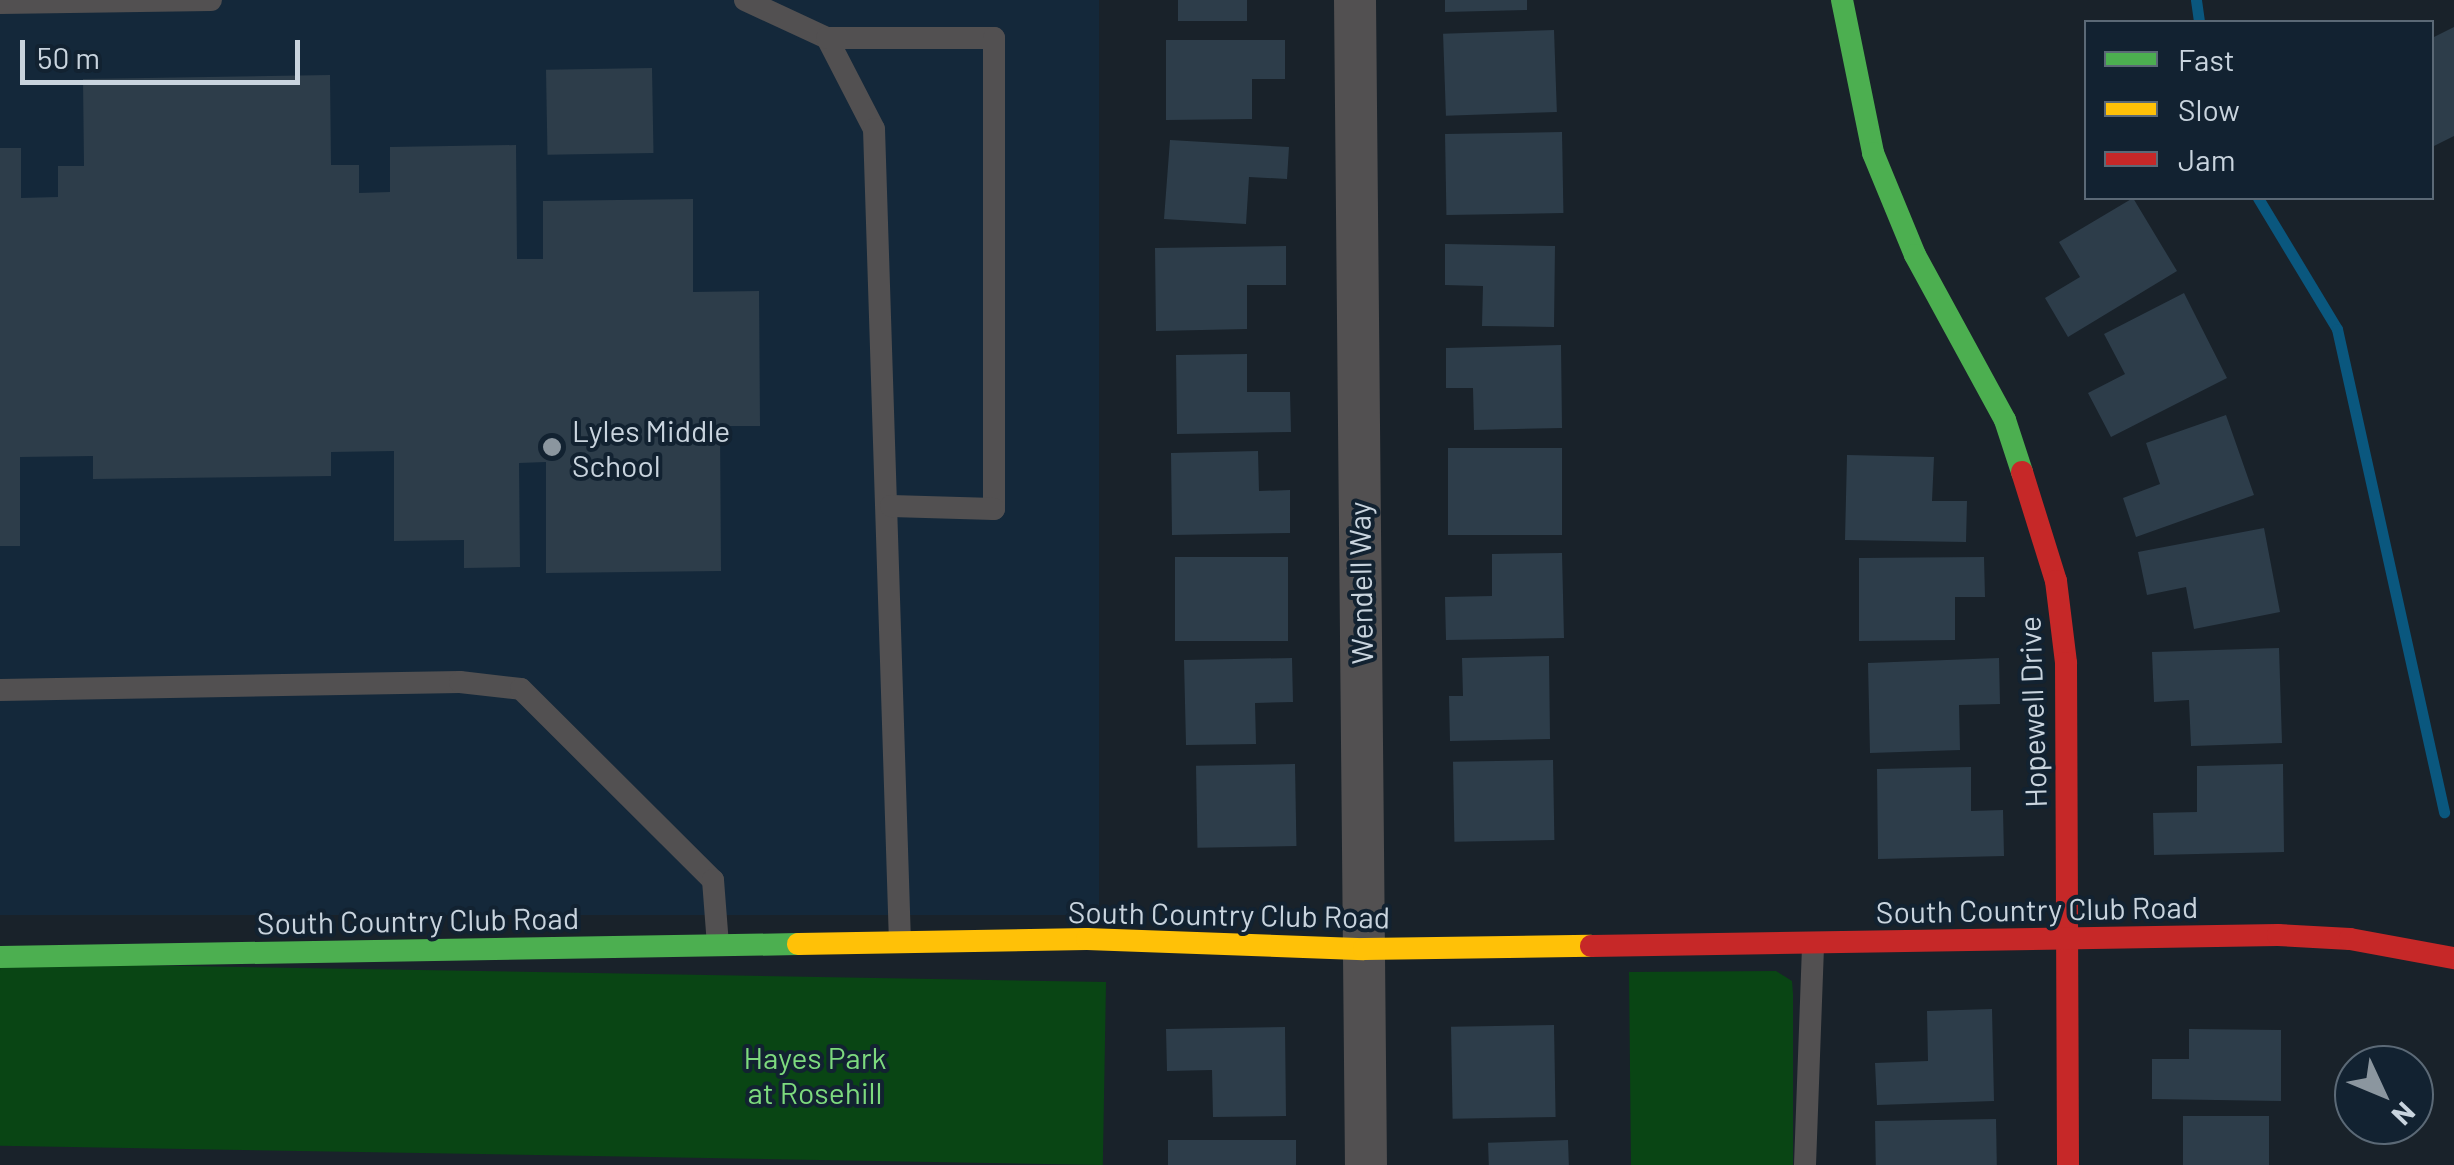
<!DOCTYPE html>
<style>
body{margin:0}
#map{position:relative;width:2454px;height:1165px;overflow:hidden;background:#19222a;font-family:Barlow,sans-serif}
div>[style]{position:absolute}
.built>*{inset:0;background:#14283a;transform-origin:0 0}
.green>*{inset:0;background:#094514;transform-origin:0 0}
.stream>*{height:11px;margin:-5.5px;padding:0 5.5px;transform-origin:5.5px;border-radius:5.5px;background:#0a577e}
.building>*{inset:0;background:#2d3d4a;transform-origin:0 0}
.lane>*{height:22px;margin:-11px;padding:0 11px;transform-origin:11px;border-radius:11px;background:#525051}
.street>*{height:42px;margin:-21px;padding:0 21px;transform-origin:21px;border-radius:21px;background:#525051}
.fast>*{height:22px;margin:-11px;padding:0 11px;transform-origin:11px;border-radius:11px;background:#4caf50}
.slow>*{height:22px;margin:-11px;padding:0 11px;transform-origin:11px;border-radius:11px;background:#ffc107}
.jam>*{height:22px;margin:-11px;padding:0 11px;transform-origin:11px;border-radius:11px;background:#c62828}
.dots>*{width:28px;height:28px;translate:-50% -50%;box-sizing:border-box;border:5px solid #122231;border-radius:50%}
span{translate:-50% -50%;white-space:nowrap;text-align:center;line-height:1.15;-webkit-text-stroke:8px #122231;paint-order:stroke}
.poi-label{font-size:30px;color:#c9d4de}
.left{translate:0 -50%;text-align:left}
.street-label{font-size:30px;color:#c9d4de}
.park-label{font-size:30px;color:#7dda7e}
.legend{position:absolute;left:2084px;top:20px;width:350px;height:180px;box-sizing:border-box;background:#122231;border:2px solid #5b6976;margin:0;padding:12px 18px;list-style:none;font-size:30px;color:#c9d4de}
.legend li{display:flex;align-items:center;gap:20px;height:50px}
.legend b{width:50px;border:2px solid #5b6976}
.north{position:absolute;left:2334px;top:1045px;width:100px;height:100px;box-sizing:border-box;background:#122231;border:2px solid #5b6976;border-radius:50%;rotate:134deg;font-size:28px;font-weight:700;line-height:40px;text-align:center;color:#c9d4de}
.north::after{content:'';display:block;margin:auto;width:35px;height:45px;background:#8b969f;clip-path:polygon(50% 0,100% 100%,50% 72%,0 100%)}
.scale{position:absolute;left:20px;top:40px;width:280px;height:45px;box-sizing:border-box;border:5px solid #c9d4de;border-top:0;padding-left:12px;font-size:30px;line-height:35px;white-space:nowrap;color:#c9d4de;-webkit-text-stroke:8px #122231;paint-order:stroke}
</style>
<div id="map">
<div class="built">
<div style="left:0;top:0;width:1099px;height:915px"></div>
</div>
<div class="green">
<div style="clip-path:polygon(1776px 971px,1792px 981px,1793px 994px,1793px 1165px,1631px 1165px,1629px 972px)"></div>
<div style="left:1106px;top:982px;width:183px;height:1106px;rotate:91deg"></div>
</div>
<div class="stream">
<div style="left:2196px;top:0;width:22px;rotate:82deg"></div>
<div style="left:2258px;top:198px;width:153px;rotate:58.9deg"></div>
<div style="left:2337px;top:329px;width:495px;rotate:77.5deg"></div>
</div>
<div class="building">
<div style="left:1178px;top:0;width:69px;height:21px"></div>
<div style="clip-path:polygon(1445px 0,1527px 0,1527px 10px,1445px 12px)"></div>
<div style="clip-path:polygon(2454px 27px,2454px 136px,2432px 147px,2432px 38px)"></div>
<div style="left:1554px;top:30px;width:82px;height:111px;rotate:88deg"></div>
<div style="clip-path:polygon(1166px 40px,1285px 40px,1285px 79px,1252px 79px,1252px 119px,1166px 120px)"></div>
<div style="left:652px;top:68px;width:85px;height:106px;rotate:89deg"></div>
<div style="clip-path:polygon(330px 75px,331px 165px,359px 165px,359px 193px,390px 192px,390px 147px,516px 145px,517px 259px,543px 259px,543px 201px,693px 199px,693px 292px,759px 291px,760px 426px,720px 426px,721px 571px,546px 573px,546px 462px,519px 463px,520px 567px,464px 568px,464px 540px,394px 541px,394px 451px,331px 452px,331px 476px,93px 479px,93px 456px,20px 457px,20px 546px,0 546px,0 148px,21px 148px,21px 198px,58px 197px,58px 166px,84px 166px,83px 79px)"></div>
<div style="left:1562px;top:132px;width:81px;height:117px;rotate:89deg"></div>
<div style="clip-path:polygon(1170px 140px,1289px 147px,1287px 179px,1249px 177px,1246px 224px,1164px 219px)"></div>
<div style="clip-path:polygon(2133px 198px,2177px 271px,2068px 337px,2045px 298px,2080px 277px,2059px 242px)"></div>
<div style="clip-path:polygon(1445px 244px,1555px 246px,1554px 327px,1482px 326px,1483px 286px,1445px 285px)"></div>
<div style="clip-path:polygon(1286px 246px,1286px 285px,1247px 285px,1247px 329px,1156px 331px,1155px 248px)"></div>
<div style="clip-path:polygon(2184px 293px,2227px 378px,2111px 437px,2088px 393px,2125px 374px,2104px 334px)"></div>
<div style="clip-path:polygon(1561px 345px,1562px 428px,1474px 430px,1473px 388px,1446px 388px,1446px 348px)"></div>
<div style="clip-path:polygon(1247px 354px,1247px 392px,1290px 392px,1291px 432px,1177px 434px,1176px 355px)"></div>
<div style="clip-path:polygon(2226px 415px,2254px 495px,2136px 537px,2123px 498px,2160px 484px,2146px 443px)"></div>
<div style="left:1562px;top:448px;width:87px;height:114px;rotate:90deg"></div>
<div style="clip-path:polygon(1258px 451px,1259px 491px,1290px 490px,1290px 533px,1172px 535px,1171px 453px)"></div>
<div style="clip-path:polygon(1847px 455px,1934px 457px,1932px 501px,1967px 501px,1966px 542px,1845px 540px)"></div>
<div style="clip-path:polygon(2264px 528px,2280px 612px,2194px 629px,2186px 587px,2147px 595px,2138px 552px)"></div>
<div style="clip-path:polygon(1562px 553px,1564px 638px,1446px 640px,1445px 597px,1492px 596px,1492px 554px)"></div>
<div style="left:1175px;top:557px;width:113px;height:84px"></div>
<div style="clip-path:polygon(1984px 557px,1985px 597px,1955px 597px,1955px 640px,1859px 641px,1859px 558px)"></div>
<div style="clip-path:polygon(2279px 648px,2282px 743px,2191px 746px,2189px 700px,2154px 702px,2152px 652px)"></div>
<div style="clip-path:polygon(1549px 656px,1550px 739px,1450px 741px,1449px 696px,1463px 696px,1462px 658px)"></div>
<div style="clip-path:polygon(1292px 658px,1293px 702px,1255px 703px,1256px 744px,1186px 745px,1184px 660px)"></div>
<div style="clip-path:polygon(1999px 658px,2000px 704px,1959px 705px,1960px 750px,1870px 753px,1868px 663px)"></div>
<div style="left:1553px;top:760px;width:80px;height:100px;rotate:89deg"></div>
<div style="left:1295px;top:764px;width:82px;height:99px;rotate:89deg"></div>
<div style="clip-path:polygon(2283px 764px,2284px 852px,2154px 855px,2153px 813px,2197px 812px,2197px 766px)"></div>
<div style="clip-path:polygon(1971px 767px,1971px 811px,2003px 810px,2004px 856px,1878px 859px,1877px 769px)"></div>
<div style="clip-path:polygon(1992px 1009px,1994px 1101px,1877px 1105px,1875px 1063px,1928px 1061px,1927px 1011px)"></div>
<div style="left:1554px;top:1025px;width:92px;height:103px;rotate:89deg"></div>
<div style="clip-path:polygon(1285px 1027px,1286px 1116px,1213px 1117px,1212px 1070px,1167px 1071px,1166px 1029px)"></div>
<div style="clip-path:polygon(2189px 1029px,2281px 1030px,2281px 1101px,2152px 1099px,2152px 1059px,2189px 1059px)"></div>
<div style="left:2269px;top:1116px;width:49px;height:86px;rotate:90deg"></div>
<div style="left:1996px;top:1119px;width:46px;height:121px;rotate:89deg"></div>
<div style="left:1168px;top:1140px;width:128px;height:25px"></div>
<div style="left:1568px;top:1140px;width:25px;height:80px;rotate:88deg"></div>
</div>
<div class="lane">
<div style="left:745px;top:0;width:90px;rotate:24.9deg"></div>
<div style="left:827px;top:38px;width:102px;rotate:62.7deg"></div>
<div style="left:874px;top:129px;width:813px;rotate:88.17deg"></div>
<div style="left:0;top:3px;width:211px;rotate:-0.8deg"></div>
<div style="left:827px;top:38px;width:167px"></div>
<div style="left:994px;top:38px;width:471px;rotate:90deg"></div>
<div style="left:994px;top:509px;width:103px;rotate:-178.3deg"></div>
<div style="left:0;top:690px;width:460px;rotate:-1deg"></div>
<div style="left:460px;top:682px;width:61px;rotate:6.5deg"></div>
<div style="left:521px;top:689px;width:271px;rotate:44.9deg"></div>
<div style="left:713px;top:880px;width:65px;rotate:85.6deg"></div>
<div style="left:1805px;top:1165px;width:222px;rotate:-87.9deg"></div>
</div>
<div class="street">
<div style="left:1355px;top:0;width:1165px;rotate:89.46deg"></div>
</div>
<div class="fast">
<div style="left:1842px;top:0;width:156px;rotate:78.5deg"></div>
<div style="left:1873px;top:153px;width:110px;rotate:67.6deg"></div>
<div style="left:1915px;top:255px;width:188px;rotate:61.4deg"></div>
<div style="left:2005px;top:420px;width:55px;rotate:71.9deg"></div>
<div style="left:0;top:957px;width:798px;rotate:-0.93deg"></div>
</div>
<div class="slow">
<div style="left:798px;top:944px;width:289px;rotate:-1deg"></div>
<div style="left:1087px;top:939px;width:277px;rotate:2.1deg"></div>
<div style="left:1364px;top:949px;width:227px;rotate:-0.8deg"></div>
</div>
<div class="jam">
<div style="left:2022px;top:472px;width:114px;rotate:72.7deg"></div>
<div style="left:2056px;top:581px;width:83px;rotate:83deg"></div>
<div style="left:2066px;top:663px;width:502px;rotate:89.77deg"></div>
<div style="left:1591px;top:946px;width:687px;rotate:-0.92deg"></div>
<div style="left:2278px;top:935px;width:72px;rotate:3.2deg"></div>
<div style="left:2350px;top:939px;width:106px;rotate:10.4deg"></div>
</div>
<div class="dots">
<div style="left:552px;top:447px;background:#8b969f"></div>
</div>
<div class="poi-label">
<span class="left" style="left:572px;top:447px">Lyles Middle<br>School</span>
</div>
<div class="street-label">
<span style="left:1360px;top:583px;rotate:-91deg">Wendell Way</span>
<span style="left:2032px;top:712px;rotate:-92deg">Hopewell Drive</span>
<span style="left:2037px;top:909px;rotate:-1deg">South Country Club Road</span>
<span style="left:1229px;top:914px;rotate:1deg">South Country Club Road</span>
<span style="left:418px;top:920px;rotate:-1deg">South Country Club Road</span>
</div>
<div class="park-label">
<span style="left:815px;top:1074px">Hayes Park<br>at Rosehill</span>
</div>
<ul class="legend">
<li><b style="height:12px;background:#4caf50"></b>Fast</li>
<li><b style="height:12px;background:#ffc107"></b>Slow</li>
<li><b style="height:12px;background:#c62828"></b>Jam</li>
</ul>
<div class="north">N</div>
<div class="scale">50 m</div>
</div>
